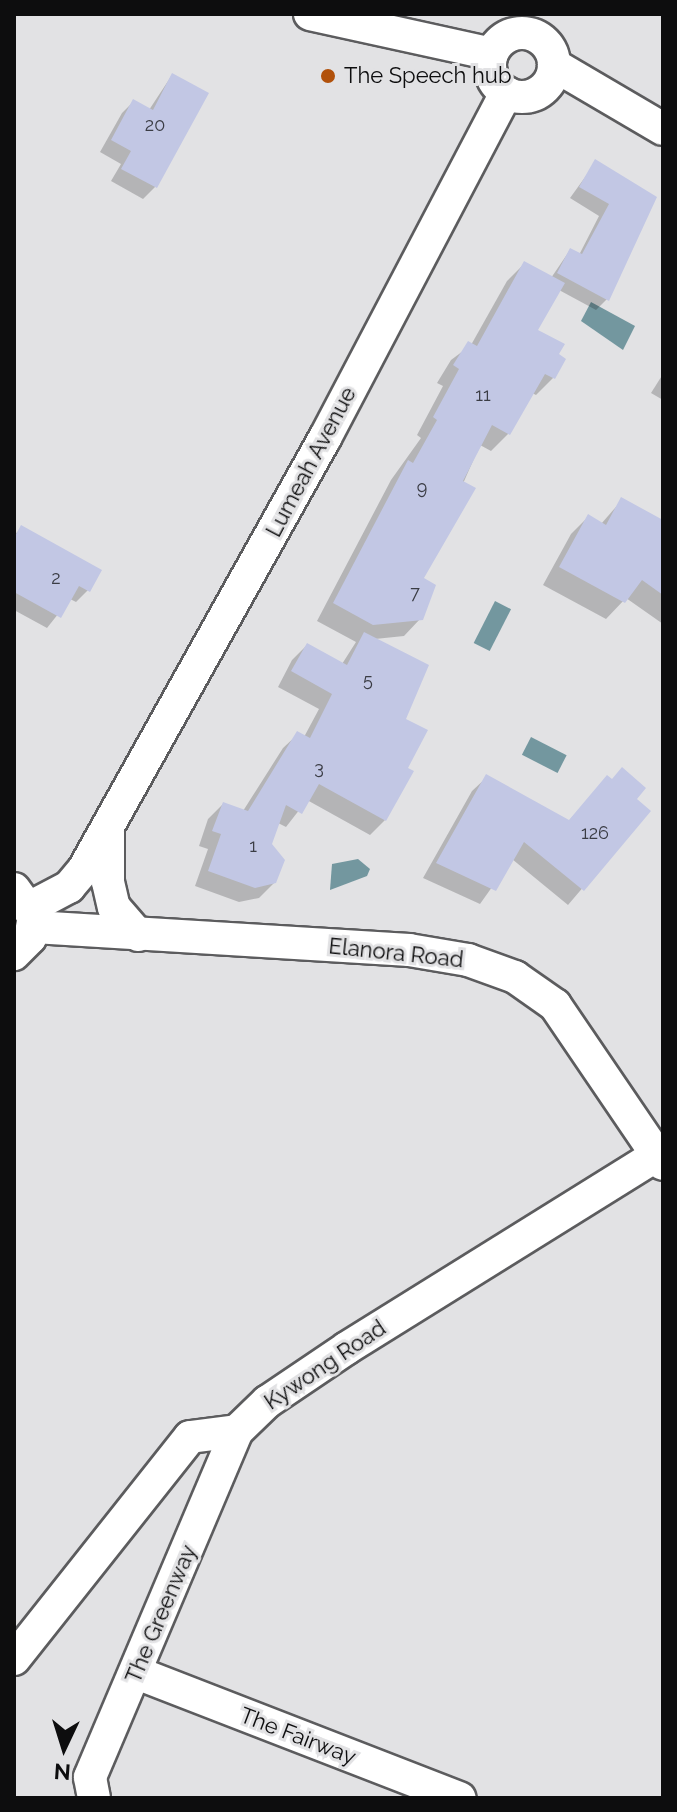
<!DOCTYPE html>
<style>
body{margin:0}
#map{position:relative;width:677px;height:1812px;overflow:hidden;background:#e2e2e4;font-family:Raleway,sans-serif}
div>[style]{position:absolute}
.water>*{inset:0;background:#73979f;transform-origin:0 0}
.shadow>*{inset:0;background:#0003}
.building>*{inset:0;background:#c2c7e4}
.roads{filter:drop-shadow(2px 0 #5c5c5e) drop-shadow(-2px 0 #5c5c5e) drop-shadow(0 2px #5c5c5e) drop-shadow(0 -2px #5c5c5e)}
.minor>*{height:32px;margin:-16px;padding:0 16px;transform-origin:16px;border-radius:16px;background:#fff}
.minor>.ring{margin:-16px;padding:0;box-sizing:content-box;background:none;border:32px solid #fff;border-radius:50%}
.dots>*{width:22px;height:22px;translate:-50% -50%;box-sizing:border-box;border:4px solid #e2e2e4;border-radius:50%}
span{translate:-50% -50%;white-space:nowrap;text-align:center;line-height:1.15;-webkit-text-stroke:6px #e2e2e4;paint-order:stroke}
.number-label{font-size:18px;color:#3a3c44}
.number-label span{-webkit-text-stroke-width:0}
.poi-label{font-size:22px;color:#0d0d0e}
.left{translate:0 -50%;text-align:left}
.street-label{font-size:22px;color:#0d0d0e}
.frame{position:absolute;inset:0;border:16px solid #0d0d0e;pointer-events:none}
.north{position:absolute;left:24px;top:1708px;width:80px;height:80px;-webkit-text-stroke:6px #e2e2e4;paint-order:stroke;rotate:184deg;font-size:22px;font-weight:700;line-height:32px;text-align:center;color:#0d0d0e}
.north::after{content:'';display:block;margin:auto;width:28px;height:36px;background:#0d0d0e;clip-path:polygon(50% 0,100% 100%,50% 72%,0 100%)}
</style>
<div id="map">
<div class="water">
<div style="clip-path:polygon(591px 302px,635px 326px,623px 350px,581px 321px)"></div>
<div style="left:495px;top:601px;width:18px;height:47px;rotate:27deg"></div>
<div style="left:531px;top:737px;width:40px;height:20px;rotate:27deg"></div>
<div style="clip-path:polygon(358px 859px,370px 869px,367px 876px,330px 890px,332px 864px)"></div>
</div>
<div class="shadow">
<div style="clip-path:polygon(172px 75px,155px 187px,143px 199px,111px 181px,121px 164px,100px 152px,122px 113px,134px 101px,149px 110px)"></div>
<div style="clip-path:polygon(596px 162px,654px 197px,607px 299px,596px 310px,559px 290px,536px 331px,557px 355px,553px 378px,536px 395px,532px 393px,508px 434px,491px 451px,480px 445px,421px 579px,421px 618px,404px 636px,375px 639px,403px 720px,406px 768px,385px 820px,370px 835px,307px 800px,286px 827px,278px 823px,270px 844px,275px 882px,259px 898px,239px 902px,195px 886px,208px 849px,199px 846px,208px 819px,223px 804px,243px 811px,283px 748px,298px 734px,304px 737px,319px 709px,278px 687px,292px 660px,307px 645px,342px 664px,356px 642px,317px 621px,391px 480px,421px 438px,417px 435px,443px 386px,437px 383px,451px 360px,471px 345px,507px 281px,524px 264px,551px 278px,570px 250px,579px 255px,599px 216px,570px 198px)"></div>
<div style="clip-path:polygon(663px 374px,663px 400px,651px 393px)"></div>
<div style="clip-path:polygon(622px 500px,663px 533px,663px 624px,626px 598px,606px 619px,543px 585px,571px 534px,588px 517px,601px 524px)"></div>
<div style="clip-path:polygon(22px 528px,88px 590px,76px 602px,70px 599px,47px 628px,14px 610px,14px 535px)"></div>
<div style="clip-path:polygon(487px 777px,568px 822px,607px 777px,648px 811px,568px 905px,512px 859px,480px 904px,423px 878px,472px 791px)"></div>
</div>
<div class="building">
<div style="clip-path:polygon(172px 73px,209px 93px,157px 188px,121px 169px,131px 151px,111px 140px,133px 99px,153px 110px)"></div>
<div style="clip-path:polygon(595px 159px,657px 197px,609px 301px,557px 273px,570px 248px,582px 254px,609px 204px,579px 187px)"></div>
<div style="clip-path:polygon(524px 261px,565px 283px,538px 330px,565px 344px,559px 354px,566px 359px,555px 379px,545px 374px,510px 435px,492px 425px,463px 481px,476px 488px,424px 578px,436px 585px,423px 620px,373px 625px,333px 603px,408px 460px,413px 463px,437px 420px,433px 417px,459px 369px,453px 365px,468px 341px,477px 346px)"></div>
<div style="clip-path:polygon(621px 497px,663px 520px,663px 595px,642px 580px,625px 603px,559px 567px,588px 514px,606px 525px)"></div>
<div style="clip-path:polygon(21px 525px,102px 570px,90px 592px,79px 586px,61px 618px,14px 592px,14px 538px)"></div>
<div style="clip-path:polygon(364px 632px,429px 665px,406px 719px,428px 730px,408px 768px,414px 771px,386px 821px,319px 784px,302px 814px,286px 805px,272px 844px,285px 860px,276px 883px,255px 888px,208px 871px,221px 834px,212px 831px,223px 802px,248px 811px,297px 731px,310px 738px,332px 694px,291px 671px,307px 643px,347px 665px)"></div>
<div style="clip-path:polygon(622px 767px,646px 788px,637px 799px,651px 811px,584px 891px,524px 842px,496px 891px,436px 863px,486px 774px,569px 820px,607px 775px,612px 779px)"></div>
</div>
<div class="roads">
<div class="minor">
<div style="left:310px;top:14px;width:186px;rotate:12.4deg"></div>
<div class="ring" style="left:490px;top:33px;width:32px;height:32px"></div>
<div style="left:554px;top:65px;width:126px;rotate:30.4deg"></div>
<div style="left:108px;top:832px;width:50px;rotate:90deg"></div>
<div style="left:108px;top:882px;width:26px;rotate:77deg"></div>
<div style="left:114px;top:907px;width:37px;rotate:49deg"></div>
<div style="left:14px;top:889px;width:34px;rotate:54deg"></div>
<div style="left:34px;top:917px;width:21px;rotate:101deg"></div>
<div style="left:30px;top:938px;width:23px;rotate:135deg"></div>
<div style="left:31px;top:907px;width:43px;rotate:-27.8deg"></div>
<div style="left:69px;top:887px;width:23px;rotate:-50deg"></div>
<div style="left:84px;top:869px;width:494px;rotate:-60.8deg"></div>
<div style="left:325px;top:438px;width:390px;rotate:-62.3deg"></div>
<div style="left:34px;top:927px;width:376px;rotate:3.5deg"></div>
<div style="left:409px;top:950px;width:60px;rotate:9.6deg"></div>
<div style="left:468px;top:960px;width:50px;rotate:19.9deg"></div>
<div style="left:515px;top:977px;width:49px;rotate:35deg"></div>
<div style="left:555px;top:1005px;width:192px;rotate:55.8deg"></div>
<div style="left:14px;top:1659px;width:283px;rotate:-51.6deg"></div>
<div style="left:190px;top:1437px;width:47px;rotate:-7.3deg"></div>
<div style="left:237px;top:1431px;width:42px;rotate:-44deg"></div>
<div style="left:267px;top:1402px;width:97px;rotate:-34deg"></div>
<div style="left:347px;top:1348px;width:365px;rotate:-31.9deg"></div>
<div style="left:137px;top:1673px;width:346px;rotate:21.2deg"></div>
<div style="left:94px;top:1798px;width:21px;rotate:-101deg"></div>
<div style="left:90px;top:1777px;width:376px;rotate:-67deg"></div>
</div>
</div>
<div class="dots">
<div style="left:328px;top:76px;background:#b1510b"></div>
</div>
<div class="number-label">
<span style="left:155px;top:125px">20</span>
<span style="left:483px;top:395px">11</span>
<span style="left:422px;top:488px">9</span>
<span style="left:56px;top:578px">2</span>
<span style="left:415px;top:593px">7</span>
<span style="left:368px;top:680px">5</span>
<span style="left:319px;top:768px">3</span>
<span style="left:595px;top:833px">126</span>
<span style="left:253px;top:846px">1</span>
</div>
<div class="poi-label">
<span class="left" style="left:344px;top:76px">The Speech hub</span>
</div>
<div class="street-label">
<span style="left:311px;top:462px;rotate:-62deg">Lumeah Avenue</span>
<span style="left:396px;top:953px;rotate:6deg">Elanora Road</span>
<span style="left:325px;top:1365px;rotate:-34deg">Kywong Road</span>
<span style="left:161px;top:1614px;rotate:-67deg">The Greenway</span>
<span style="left:298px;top:1736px;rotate:21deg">The Fairway</span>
</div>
<div class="frame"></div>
<div class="north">N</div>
</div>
